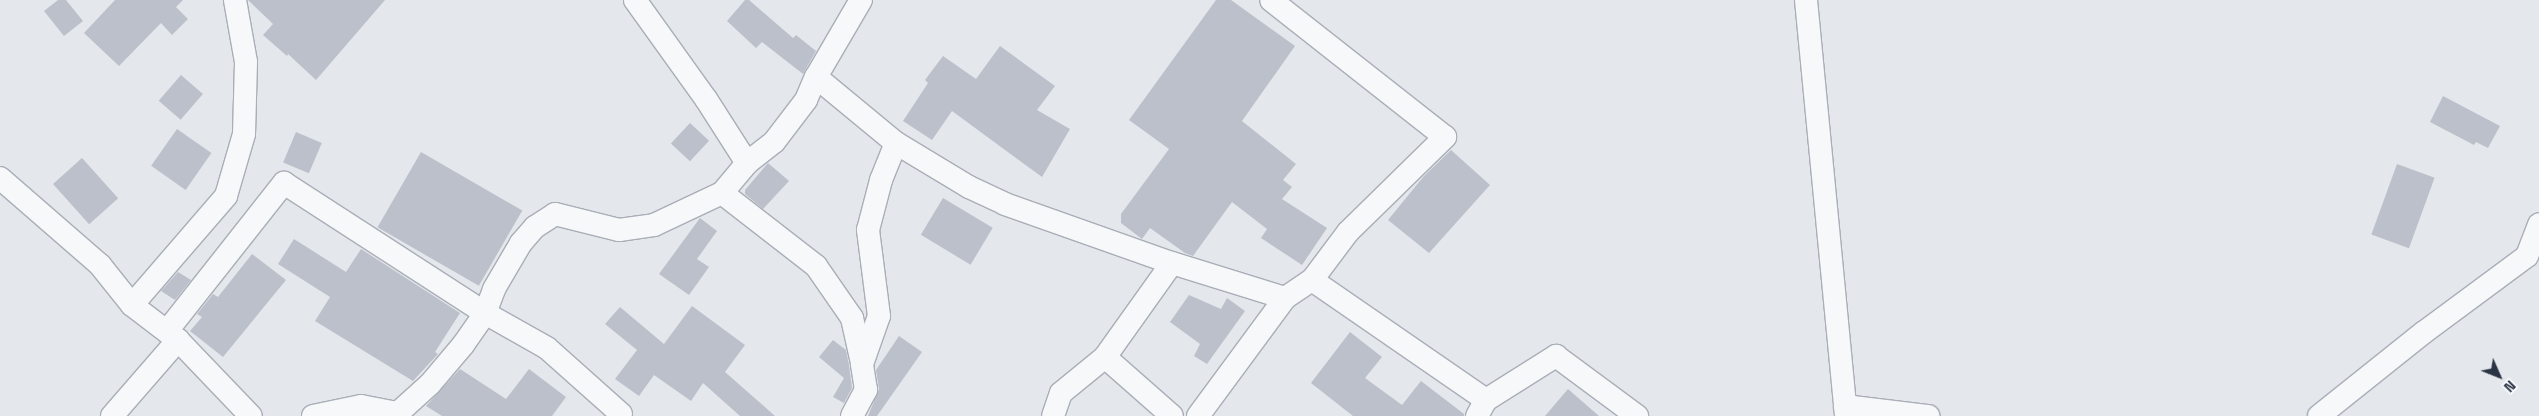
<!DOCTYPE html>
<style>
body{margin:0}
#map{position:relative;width:2539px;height:416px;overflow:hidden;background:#e4e7ec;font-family:"Space Grotesk",sans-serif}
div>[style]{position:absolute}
.building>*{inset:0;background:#bbc0ca;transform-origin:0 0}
.roads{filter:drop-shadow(1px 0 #a9aeb7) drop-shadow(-1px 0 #a9aeb7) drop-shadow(0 1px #a9aeb7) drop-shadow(0 -1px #a9aeb7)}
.street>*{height:22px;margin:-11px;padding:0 11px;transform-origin:11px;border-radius:11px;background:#f7f8fa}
span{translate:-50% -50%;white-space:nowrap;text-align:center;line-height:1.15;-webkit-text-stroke:5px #f4f6f9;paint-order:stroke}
.north{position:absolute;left:2474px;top:351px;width:50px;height:50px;-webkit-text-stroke:4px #f4f6f9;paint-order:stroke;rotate:134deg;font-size:14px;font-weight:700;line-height:20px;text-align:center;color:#2b3445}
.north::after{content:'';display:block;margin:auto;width:18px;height:22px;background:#2b3445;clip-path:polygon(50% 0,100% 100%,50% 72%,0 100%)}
</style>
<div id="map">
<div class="building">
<div style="clip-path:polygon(58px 0,66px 0,83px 21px,64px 36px,44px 11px)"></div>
<div style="clip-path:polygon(115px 0,183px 0,176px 7px,188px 19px,172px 35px,161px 23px,119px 66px,84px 33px)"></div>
<div style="clip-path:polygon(248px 0,385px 0,316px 80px,288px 54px,287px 56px,263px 35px,273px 24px)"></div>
<div style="clip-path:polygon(745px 0,749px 0,793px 38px,796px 35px,816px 51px,803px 74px,762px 42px,756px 48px,727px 21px)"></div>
<div style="clip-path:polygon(1216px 0,1231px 0,1295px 46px,1242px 121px,1296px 164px,1283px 180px,1292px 187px,1282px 199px,1327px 228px,1302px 265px,1261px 238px,1267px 229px,1232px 202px,1193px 256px,1185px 253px,1150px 228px,1142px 239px,1121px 223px,1121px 214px,1169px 149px,1129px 120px)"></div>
<div style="clip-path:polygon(1000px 46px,1055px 86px,1037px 110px,1070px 129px,1042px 177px,952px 111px,932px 140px,903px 121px,928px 83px,925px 80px,943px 56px,976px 79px)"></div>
<div style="left:181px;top:75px;width:29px;height:34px;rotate:41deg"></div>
<div style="clip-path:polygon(2443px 96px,2500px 126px,2488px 148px,2476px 142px,2474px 145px,2430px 122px)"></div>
<div style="left:690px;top:123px;width:26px;height:28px;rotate:43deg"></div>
<div style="left:177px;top:129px;width:42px;height:45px;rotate:35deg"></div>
<div style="left:296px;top:132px;width:28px;height:33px;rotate:23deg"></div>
<div style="clip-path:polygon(1451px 150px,1490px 185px,1429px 253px,1388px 220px,1424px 176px)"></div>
<div style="left:421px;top:152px;width:117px;height:87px;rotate:30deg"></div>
<div style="left:82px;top:158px;width:54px;height:39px;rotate:48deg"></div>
<div style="clip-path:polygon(768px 163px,789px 181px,763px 209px,745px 194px,745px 190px)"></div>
<div style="left:2397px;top:164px;width:40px;height:75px;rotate:20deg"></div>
<div style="left:943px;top:198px;width:58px;height:43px;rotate:31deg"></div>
<div style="clip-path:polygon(700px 218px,717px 231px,697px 259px,709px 267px,689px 295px,659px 274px)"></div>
<div style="clip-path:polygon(294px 239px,346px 272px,361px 249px,460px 313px,435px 352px,438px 354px,413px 381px,315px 321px,330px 297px,278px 264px)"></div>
<div style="clip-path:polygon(252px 254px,286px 280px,223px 357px,190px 331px,202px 317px,197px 314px,213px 294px,218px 297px)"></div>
<div style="clip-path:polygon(178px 272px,191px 280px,175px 300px,161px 291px)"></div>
<div style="clip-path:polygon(1189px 295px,1221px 309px,1227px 298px,1245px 311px,1207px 364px,1194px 356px,1200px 344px,1170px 322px)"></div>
<div style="clip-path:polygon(692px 306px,745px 345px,725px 372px,775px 416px,740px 416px,703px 383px,691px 401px,654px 375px,639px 396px,615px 379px,637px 350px,605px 324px,620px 307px,664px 344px)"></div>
<div style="clip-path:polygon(1350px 332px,1382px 357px,1365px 378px,1402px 405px,1421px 381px,1464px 414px,1464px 416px,1353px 416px,1311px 383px)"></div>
<div style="clip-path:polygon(899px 336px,922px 352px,877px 416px,868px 416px,879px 389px,876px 370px)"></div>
<div style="clip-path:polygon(833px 340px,846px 350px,849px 365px,852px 388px,844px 403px,833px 397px,844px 378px,819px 357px)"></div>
<div style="clip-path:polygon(460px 369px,506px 399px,529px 369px,566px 397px,552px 416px,442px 416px,426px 406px)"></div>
<div style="clip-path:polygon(1568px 389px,1599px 416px,1545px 416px)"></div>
</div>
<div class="roads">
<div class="street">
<div style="left:635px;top:0;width:122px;rotate:54.4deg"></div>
<div style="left:706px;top:99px;width:76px;rotate:57.4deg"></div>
<div style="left:1806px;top:0;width:418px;rotate:84.5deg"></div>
<div style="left:816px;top:77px;width:104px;rotate:39.5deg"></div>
<div style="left:896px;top:143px;width:85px;rotate:31.1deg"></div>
<div style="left:969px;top:187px;width:40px;rotate:25deg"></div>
<div style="left:1005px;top:204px;width:177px;rotate:19.5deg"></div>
<div style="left:1172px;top:263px;width:118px;rotate:17.2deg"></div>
<div style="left:0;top:178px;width:133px;rotate:41deg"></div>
<div style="left:100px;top:265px;width:51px;rotate:51.3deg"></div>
<div style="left:132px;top:305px;width:58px;rotate:37.3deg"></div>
<div style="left:178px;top:340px;width:105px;rotate:46.2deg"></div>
<div style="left:722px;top:193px;width:119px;rotate:37.8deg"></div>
<div style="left:816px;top:266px;width:63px;rotate:55.3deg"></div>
<div style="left:852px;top:318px;width:46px;rotate:77.5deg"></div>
<div style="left:1312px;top:280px;width:211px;rotate:34.6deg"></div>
<div style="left:132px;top:305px;width:144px;rotate:-49.2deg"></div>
<div style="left:226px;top:196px;width:65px;rotate:-73.8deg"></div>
<div style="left:244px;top:134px;width:72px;rotate:-88.4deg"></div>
<div style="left:246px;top:62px;width:63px;rotate:-100.1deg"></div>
<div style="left:167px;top:331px;width:189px;rotate:-51.7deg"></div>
<div style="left:284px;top:183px;width:239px;rotate:32.9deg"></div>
<div style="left:485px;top:313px;width:71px;rotate:29.4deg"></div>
<div style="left:547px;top:348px;width:99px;rotate:41.7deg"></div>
<div style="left:1105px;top:357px;width:89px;rotate:41.4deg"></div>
<div style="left:1845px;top:406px;width:84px;rotate:6.9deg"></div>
<div style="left:112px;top:416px;width:101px;rotate:-49deg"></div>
<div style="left:313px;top:416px;width:49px;rotate:-11.8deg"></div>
<div style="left:361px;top:406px;width:38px;rotate:11deg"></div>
<div style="left:398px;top:413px;width:43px;rotate:-42.2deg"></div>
<div style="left:430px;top:384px;width:51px;rotate:-49.8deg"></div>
<div style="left:463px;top:345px;width:39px;rotate:-55deg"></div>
<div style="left:485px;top:313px;width:26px;rotate:-69deg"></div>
<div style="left:494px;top:289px;width:53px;rotate:-59.6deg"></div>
<div style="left:521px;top:243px;width:21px;rotate:-49deg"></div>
<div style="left:535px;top:227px;width:24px;rotate:-33deg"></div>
<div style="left:555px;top:214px;width:66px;rotate:14deg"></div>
<div style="left:619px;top:230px;width:35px;rotate:-8deg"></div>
<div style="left:654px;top:225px;width:75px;rotate:-25.2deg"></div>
<div style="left:722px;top:193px;width:39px;rotate:-50deg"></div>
<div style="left:747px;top:163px;width:34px;rotate:-38deg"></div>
<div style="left:774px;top:142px;width:53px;rotate:-52.7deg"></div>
<div style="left:806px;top:100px;width:25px;rotate:-67deg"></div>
<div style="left:816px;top:77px;width:89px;rotate:-59.7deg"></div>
<div style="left:852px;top:416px;width:30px;rotate:-62deg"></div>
<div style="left:866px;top:390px;width:26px;rotate:-99deg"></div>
<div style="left:862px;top:364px;width:51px;rotate:-70.5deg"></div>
<div style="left:879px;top:316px;width:87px;rotate:-97.3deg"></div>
<div style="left:868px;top:230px;width:52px;rotate:-75.4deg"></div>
<div style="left:881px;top:180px;width:40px;rotate:-68deg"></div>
<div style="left:1053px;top:416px;width:24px;rotate:-71deg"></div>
<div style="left:1061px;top:393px;width:57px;rotate:-39.3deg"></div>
<div style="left:1105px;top:357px;width:115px;rotate:-54.5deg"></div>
<div style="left:1198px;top:416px;width:147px;rotate:-53.6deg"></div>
<div style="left:1285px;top:298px;width:32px;rotate:-34deg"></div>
<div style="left:1312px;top:280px;width:60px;rotate:-53.1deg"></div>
<div style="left:1348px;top:232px;width:136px;rotate:-44.4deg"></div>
<div style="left:1445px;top:137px;width:221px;rotate:-141.8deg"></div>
<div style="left:1477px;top:416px;width:18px;rotate:-61deg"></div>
<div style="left:1486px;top:400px;width:83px;rotate:-32.2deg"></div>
<div style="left:1556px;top:356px;width:101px;rotate:36.5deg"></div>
<div style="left:2319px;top:416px;width:133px;rotate:-38.6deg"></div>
<div style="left:2423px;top:333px;width:129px;rotate:-36.5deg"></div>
<div style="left:2527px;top:256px;width:34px;rotate:-69deg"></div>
</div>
</div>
<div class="north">N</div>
</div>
